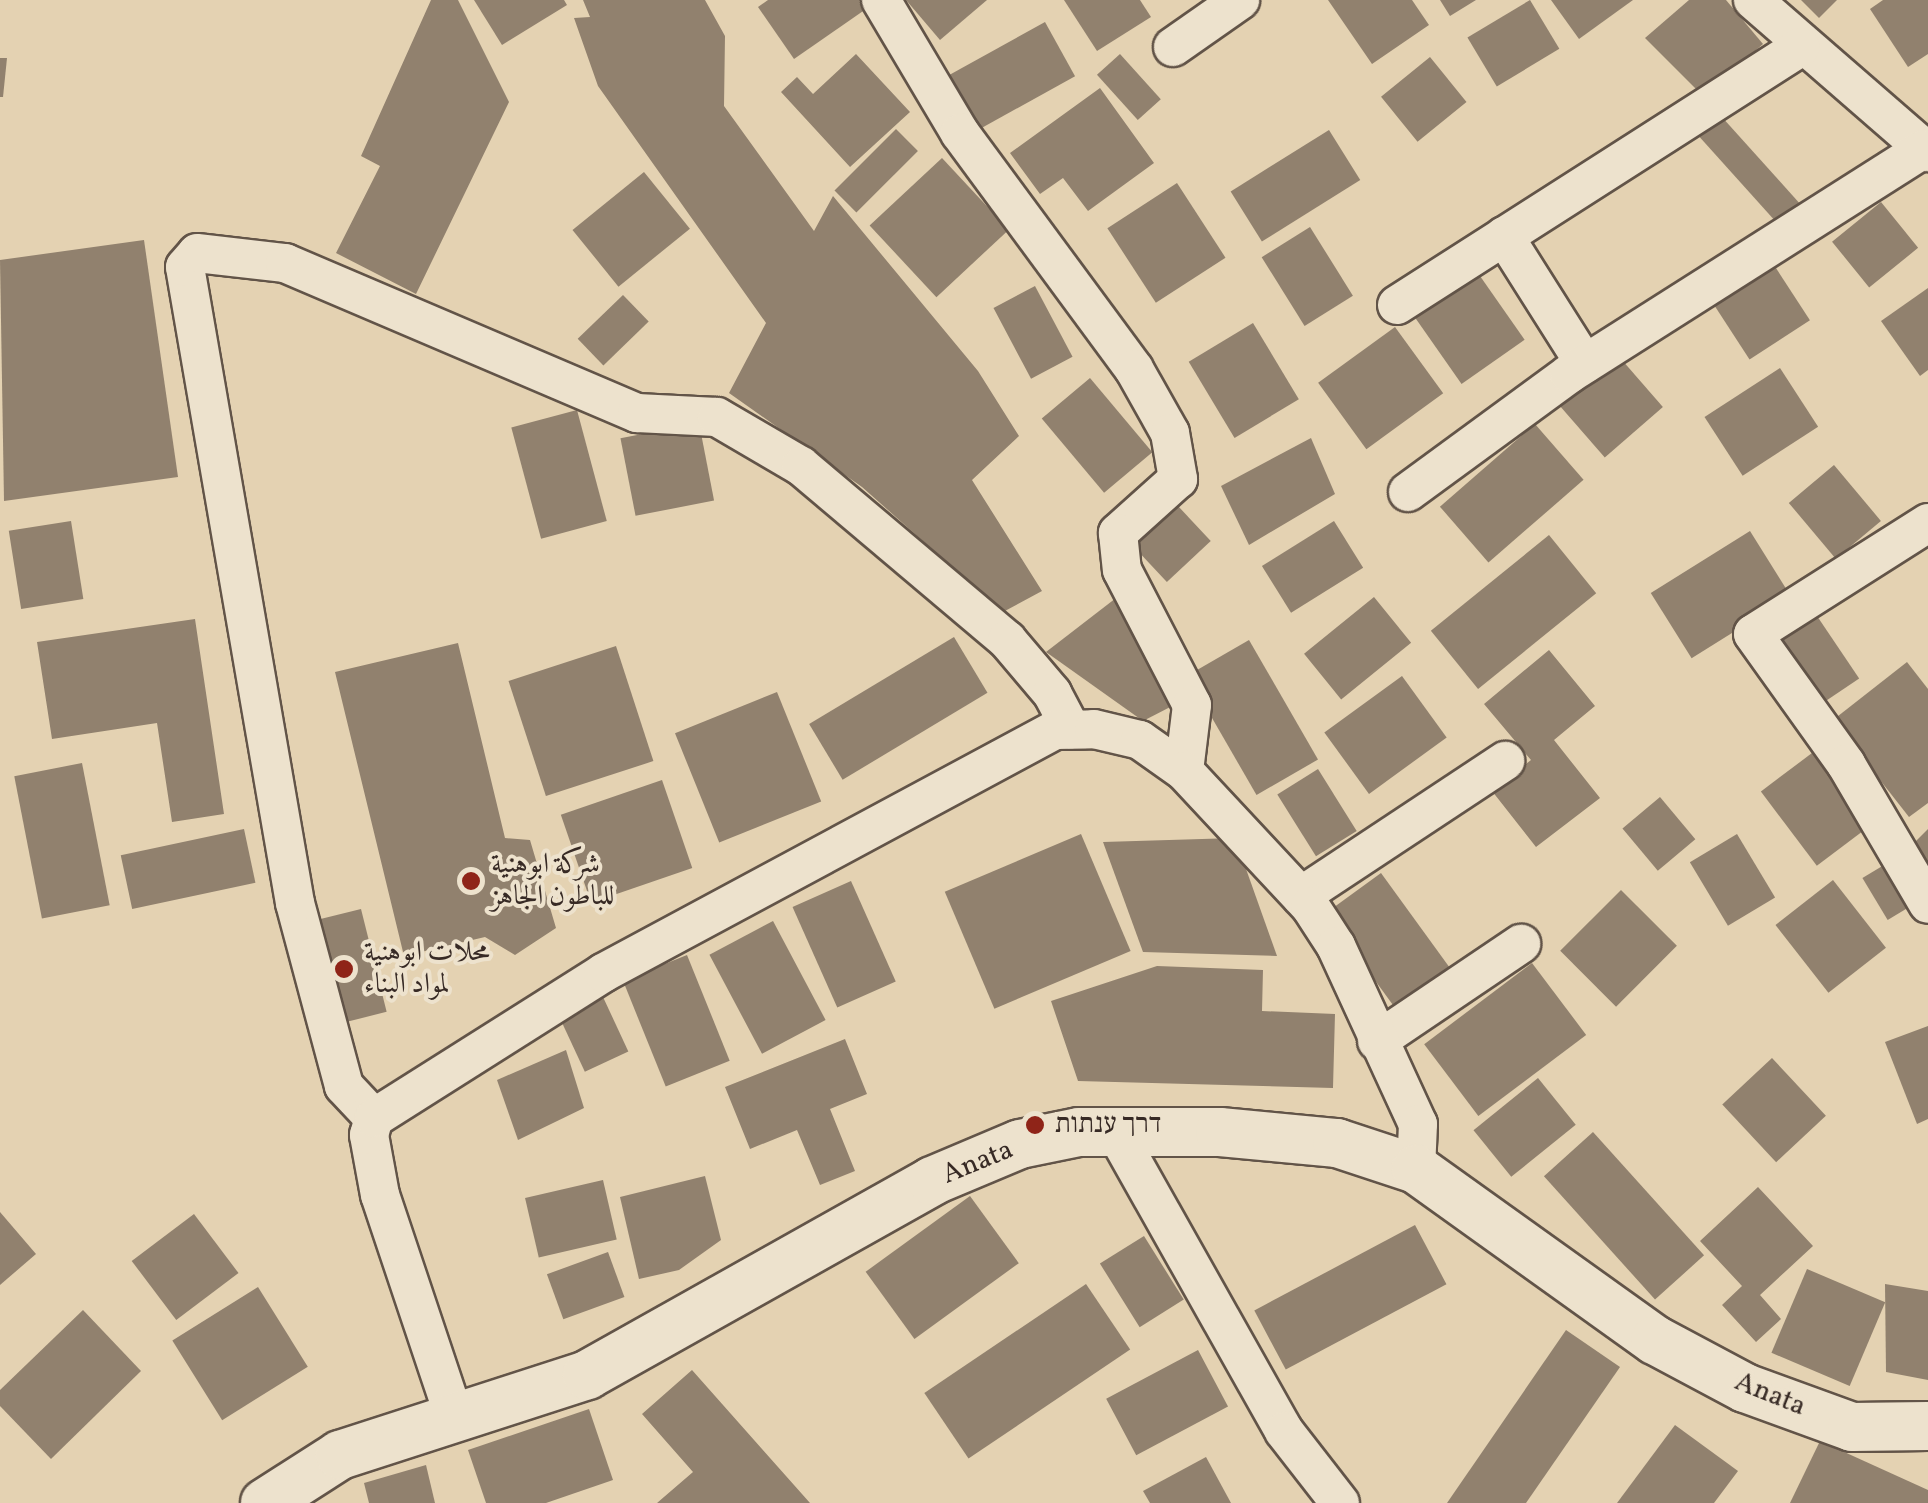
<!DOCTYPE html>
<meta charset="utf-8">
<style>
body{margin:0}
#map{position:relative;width:1928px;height:1503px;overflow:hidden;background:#e4d2b2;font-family:Vollkorn,Amiri,"Frank Ruhl Libre",serif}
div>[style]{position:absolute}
.building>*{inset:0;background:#91816e;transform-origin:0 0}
.roads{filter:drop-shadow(2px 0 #625448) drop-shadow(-2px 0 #625448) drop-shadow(0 2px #625448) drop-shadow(0 -2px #625448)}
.minor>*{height:38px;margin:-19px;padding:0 19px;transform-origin:19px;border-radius:19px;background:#ede2cd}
.tertiary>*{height:48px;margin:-24px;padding:0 24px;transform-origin:24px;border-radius:24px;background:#ede2cd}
.dots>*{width:28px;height:28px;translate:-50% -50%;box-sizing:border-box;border:5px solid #ede2cd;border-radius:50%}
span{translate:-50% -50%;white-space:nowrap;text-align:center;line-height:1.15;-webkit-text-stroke:8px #ede2cd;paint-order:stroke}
.poi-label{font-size:28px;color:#372a25}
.left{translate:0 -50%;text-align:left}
.street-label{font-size:28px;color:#372a25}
</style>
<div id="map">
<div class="building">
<div style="clip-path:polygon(431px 0,458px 0,509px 102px,416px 294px,336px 253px,380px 166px,361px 156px)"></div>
<div style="clip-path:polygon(474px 0,564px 0,567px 5px,502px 45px)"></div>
<div style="clip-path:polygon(583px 0,705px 0,725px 36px,724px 106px,814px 231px,833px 196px,978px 371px,1019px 436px,972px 480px,1042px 591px,1003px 612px,862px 487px,729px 393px,766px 323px,598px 86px,574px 18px,590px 17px)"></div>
<div style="clip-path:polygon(768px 0,879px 0,794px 59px,758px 7px)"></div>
<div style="clip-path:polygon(906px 0,987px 0,940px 40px)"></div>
<div style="clip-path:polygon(1064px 0,1140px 0,1151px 17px,1097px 51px)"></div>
<div style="clip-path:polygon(1328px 0,1412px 0,1429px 25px,1372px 64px)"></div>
<div style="clip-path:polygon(1440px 0,1476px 0,1450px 16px)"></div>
<div style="left:1530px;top:0;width:57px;height:73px;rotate:59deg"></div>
<div style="clip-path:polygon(1551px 0,1633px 0,1579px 39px)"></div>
<div style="clip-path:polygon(1689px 0,1726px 0,1763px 44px,1703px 96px,1645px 38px)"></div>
<div style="clip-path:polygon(1801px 0,1837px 0,1819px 18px)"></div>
<div style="clip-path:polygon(1883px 0,1928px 0,1928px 54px,1908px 67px,1870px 9px)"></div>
<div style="left:1045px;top:22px;width:62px;height:110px;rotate:61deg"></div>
<div style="clip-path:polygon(856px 54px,910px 112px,850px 167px,781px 92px,797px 77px,813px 94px)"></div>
<div style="left:1120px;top:54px;width:61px;height:31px;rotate:48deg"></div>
<div style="left:1430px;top:57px;width:58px;height:63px;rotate:51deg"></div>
<div style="clip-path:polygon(0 58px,7px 58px,3px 97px,0 97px)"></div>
<div style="clip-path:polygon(1100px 88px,1154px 163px,1088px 211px,1063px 178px,1040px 194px,1010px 153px)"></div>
<div style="left:1721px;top:116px;width:120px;height:30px;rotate:48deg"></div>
<div style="left:896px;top:129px;width:31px;height:87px;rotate:45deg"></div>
<div style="left:1329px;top:130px;width:59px;height:116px;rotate:58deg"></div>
<div style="left:942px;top:158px;width:98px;height:99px;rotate:47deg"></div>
<div style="left:644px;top:172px;width:73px;height:92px;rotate:51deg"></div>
<div style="left:1177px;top:183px;width:89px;height:83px;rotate:57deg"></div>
<div style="left:1881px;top:202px;width:59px;height:63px;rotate:51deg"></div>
<div style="left:1310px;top:227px;width:81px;height:57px;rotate:58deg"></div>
<div style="clip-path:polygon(144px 240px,178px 477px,4px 501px,0 260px)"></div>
<div style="left:1774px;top:265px;width:66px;height:72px;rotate:57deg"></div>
<div style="left:1473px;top:266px;width:90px;height:77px;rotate:55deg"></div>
<div style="left:1035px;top:286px;width:80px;height:47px;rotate:62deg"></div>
<div style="clip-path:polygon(1928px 288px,1928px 370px,1920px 376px,1881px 321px)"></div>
<div style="left:623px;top:295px;width:37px;height:63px;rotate:46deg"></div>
<div style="left:1253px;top:323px;width:89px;height:75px;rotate:59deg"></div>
<div style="left:1395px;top:327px;width:82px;height:95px;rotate:54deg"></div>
<div style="left:1615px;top:352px;width:73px;height:77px;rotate:49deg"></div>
<div style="left:1780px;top:368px;width:70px;height:90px;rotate:57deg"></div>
<div style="left:1090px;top:378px;width:97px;height:63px;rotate:50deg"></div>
<div style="left:577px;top:410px;width:115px;height:68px;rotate:75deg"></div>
<div style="left:699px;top:423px;width:79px;height:80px;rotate:79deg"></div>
<div style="left:1535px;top:424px;width:74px;height:126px;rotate:49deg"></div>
<div style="clip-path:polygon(1311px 438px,1335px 494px,1249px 545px,1221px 486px)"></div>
<div style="left:1834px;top:465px;width:73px;height:59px;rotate:50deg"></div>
<div style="left:1178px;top:506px;width:48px;height:60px;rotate:47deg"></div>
<div style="left:71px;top:521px;width:79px;height:63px;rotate:81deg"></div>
<div style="left:1334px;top:521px;width:55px;height:85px;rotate:58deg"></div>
<div style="left:1750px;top:531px;width:77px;height:117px;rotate:58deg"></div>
<div style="left:1549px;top:535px;width:75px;height:152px;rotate:51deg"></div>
<div style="left:1374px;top:597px;width:59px;height:90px;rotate:51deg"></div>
<div style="clip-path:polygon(1116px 598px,1178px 703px,1143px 721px,1046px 652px)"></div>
<div style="left:1815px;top:613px;width:79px;height:52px;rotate:56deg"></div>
<div style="clip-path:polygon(195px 619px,224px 814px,172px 822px,157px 723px,52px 739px,37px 642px)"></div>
<div style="left:954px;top:637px;width:65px;height:169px;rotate:59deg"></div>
<div style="left:1249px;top:640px;width:138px;height:71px;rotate:60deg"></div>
<div style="clip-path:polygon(458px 643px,505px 838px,530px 840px,556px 928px,515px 955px,485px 937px,404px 956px,335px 672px)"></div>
<div style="left:616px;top:646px;width:121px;height:113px;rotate:72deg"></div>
<div style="clip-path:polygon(1549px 650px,1595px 706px,1554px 740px,1600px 798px,1536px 847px,1492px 791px,1531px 760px,1484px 704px)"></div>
<div style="clip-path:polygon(1907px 662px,1928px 689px,1928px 803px,1909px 817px,1833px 720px)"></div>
<div style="left:1402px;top:676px;width:76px;height:96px;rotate:54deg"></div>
<div style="left:777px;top:692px;width:118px;height:110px;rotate:68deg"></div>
<div style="left:1812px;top:753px;width:93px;height:64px;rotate:53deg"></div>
<div style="left:82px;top:763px;width:145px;height:69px;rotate:79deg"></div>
<div style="left:1318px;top:769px;width:73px;height:48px;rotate:58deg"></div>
<div style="left:662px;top:780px;width:93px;height:107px;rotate:71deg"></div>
<div style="left:1660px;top:797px;width:55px;height:49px;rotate:50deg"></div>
<div style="left:244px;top:829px;width:55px;height:126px;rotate:78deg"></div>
<div style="clip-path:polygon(1928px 829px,1928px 871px,1907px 850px)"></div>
<div style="left:1081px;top:834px;width:127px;height:148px;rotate:67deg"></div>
<div style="left:1737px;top:834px;width:74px;height:55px;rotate:59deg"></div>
<div style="clip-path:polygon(1235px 838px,1277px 956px,1143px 952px,1103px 842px)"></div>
<div style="left:1889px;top:862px;width:49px;height:31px;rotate:59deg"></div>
<div style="left:1381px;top:873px;width:117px;height:68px;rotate:54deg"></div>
<div style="left:1833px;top:880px;width:86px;height:73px;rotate:52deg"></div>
<div style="left:851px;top:881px;width:110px;height:64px;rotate:66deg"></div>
<div style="left:1621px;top:890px;width:79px;height:86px;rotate:45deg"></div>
<div style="left:361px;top:909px;width:106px;height:49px;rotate:76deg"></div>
<div style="left:773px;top:921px;width:112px;height:72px;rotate:62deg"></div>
<div style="left:687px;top:955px;width:114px;height:69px;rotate:68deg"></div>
<div style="left:1532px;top:963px;width:90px;height:135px;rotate:53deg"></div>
<div style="clip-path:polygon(1157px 966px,1263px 970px,1262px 1011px,1335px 1014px,1333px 1088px,1078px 1081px,1051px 1001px)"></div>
<div style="left:603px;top:997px;width:60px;height:48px;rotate:65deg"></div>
<div style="clip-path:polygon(1928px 1026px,1928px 1119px,1917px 1124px,1885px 1042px)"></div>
<div style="clip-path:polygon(845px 1039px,867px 1094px,830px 1109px,855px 1171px,820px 1185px,797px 1130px,750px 1149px,725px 1087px)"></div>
<div style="clip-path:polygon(566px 1050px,584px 1108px,518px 1140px,497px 1080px)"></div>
<div style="left:1772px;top:1058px;width:79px;height:68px;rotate:47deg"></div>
<div style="left:1538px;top:1078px;width:60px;height:83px;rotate:51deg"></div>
<div style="left:1593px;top:1132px;width:166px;height:66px;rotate:48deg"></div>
<div style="clip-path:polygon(705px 1176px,721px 1240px,679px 1270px,639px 1279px,620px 1197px)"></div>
<div style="left:603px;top:1180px;width:61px;height:80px;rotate:77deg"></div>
<div style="clip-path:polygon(1758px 1187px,1813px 1246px,1760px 1295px,1781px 1319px,1756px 1342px,1722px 1305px,1742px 1286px,1700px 1241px)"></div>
<div style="left:970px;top:1196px;width:83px;height:129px;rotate:54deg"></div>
<div style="clip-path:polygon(0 1212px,36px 1254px,0 1285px)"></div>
<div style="left:194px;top:1214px;width:74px;height:78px;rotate:53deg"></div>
<div style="left:1415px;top:1225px;width:67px;height:182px;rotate:62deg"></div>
<div style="left:1144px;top:1236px;width:75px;height:52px;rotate:58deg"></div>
<div style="left:608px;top:1252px;width:48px;height:65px;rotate:70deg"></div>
<div style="left:1807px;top:1269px;width:85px;height:91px;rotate:23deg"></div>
<div style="left:1086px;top:1284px;width:79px;height:195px;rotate:56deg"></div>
<div style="clip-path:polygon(1885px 1284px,1928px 1291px,1928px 1380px,1886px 1372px)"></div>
<div style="left:258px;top:1287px;width:94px;height:101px;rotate:58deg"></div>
<div style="clip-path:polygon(83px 1310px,141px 1371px,51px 1459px,0 1406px,0 1390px)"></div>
<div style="clip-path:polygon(1566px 1330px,1620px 1367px,1526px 1503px,1447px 1503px)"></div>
<div style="left:1198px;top:1350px;width:64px;height:104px;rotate:62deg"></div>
<div style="clip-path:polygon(692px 1370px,810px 1503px,657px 1503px,693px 1472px,642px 1414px)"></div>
<div style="clip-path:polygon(589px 1409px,613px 1480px,546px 1503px,486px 1503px,468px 1450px)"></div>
<div style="clip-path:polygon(1675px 1425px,1738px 1471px,1714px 1503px,1617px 1503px)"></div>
<div style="clip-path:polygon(1820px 1441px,1928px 1490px,1928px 1503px,1790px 1503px)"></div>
<div style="clip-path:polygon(1206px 1457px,1231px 1503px,1150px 1503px,1143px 1491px)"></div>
<div style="clip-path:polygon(426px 1465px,435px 1503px,369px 1503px,364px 1483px)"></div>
</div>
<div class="roads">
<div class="minor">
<div style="left:881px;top:0;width:155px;rotate:59.3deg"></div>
<div style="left:960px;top:133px;width:293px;rotate:53.6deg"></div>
<div style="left:1134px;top:369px;width:73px;rotate:60.6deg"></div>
<div style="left:1170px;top:433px;width:47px;rotate:80.1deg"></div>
<div style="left:1178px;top:479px;width:81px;rotate:138deg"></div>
<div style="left:1118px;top:533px;width:37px;rotate:84deg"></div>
<div style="left:1122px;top:570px;width:152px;rotate:62.6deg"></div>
<div style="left:1192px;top:705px;width:66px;rotate:96.9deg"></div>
<div style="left:1753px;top:0;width:232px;rotate:41deg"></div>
<div style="left:1173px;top:47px;width:82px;rotate:-35deg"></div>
<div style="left:1504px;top:236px;width:151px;rotate:57.7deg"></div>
<div style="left:1397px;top:305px;width:479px;rotate:-32.6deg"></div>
<div style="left:1408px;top:492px;width:200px;rotate:-36.2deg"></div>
<div style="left:1569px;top:374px;width:420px;rotate:-32.4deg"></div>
<div style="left:1928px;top:523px;width:207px;rotate:147.6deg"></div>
<div style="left:1753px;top:634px;width:160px;rotate:54.4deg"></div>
<div style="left:1846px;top:764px;width:162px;rotate:59.6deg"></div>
<div style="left:1301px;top:896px;width:245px;rotate:-33.5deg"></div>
<div style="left:1377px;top:1041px;width:174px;rotate:-34deg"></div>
<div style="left:374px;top:1118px;width:44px;rotate:-133.2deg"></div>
<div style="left:344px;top:1086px;width:189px;rotate:-105deg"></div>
<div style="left:295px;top:903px;width:645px;rotate:-99.81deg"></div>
<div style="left:185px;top:267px;width:18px;rotate:-49deg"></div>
<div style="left:197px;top:253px;width:89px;rotate:6.5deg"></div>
<div style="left:285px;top:263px;width:383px;rotate:23.1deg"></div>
<div style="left:637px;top:413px;width:80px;rotate:2.9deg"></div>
<div style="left:717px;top:417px;width:97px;rotate:30.3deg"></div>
<div style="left:801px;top:466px;width:270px;rotate:40.2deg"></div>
<div style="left:1007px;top:640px;width:70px;rotate:49.7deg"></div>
<div style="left:1052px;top:693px;width:41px;rotate:62.2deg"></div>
<div style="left:1115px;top:1131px;width:344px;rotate:60.6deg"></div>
<div style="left:1284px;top:1431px;width:91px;rotate:52.1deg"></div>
<div style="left:455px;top:1419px;width:236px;rotate:-108.5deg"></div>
<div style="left:380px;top:1195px;width:61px;rotate:-100.4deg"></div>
<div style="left:369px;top:1135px;width:18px;rotate:-74deg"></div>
<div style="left:374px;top:1118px;width:271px;rotate:-32.3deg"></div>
<div style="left:603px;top:973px;width:513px;rotate:-28.26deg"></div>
<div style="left:1055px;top:730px;width:39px;rotate:-1deg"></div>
<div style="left:1094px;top:729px;width:47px;rotate:13.4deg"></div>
<div style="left:1140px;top:740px;width:54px;rotate:35.2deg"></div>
<div style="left:1184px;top:771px;width:185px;rotate:47deg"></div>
<div style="left:1310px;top:906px;width:48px;rotate:57deg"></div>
<div style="left:1336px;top:946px;width:196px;rotate:65.3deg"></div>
<div style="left:1418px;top:1124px;width:45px;rotate:92.5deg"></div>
</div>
<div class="tertiary">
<div style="left:265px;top:1503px;width:89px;rotate:-32.6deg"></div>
<div style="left:340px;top:1455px;width:260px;rotate:-17.9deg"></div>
<div style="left:587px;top:1375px;width:396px;rotate:-29.3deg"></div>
<div style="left:932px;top:1181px;width:95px;rotate:-22.8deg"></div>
<div style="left:1020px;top:1144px;width:60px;rotate:-11.5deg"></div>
<div style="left:1079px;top:1132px;width:141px"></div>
<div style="left:1220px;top:1132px;width:118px;rotate:5.4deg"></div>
<div style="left:1337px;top:1143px;width:83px;rotate:18.2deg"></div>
<div style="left:1416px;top:1169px;width:294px;rotate:35.6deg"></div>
<div style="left:1655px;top:1340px;width:102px;rotate:28.1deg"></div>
<div style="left:1745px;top:1388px;width:114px;rotate:20deg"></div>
<div style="left:1852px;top:1427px;width:76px;rotate:-0.8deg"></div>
</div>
</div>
<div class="dots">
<div style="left:471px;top:881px;background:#8f2418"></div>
<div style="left:344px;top:969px;background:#8f2418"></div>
<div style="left:1035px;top:1125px;background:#8f2418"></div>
</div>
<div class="poi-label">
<span class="left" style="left:491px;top:881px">شركة ابوهنية<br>للباطون الجاهز</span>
<span class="left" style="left:364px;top:969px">محلات ابوهنية<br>لمواد البناء</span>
<span class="left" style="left:1055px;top:1125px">דרך ענתות</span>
</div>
<div class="street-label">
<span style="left:978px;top:1163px;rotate:-22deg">Anata</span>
<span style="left:1770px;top:1395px;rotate:22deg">Anata</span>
</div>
</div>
